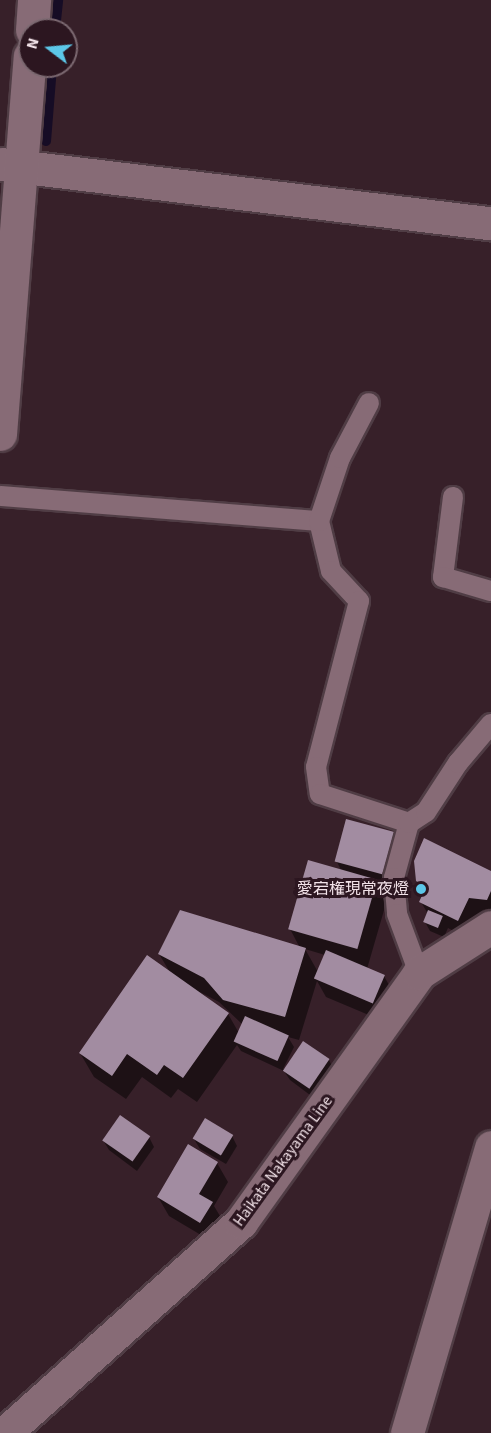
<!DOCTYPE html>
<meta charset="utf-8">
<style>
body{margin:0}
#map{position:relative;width:491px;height:1433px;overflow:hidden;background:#372029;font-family:"Source Sans 3","Noto Sans JP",sans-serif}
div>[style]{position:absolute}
.shadow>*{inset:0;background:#0007}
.stream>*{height:10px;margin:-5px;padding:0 5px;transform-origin:5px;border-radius:5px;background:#160c25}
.building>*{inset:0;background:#a28ca1;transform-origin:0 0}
.roads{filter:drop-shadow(2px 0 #503d45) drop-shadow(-2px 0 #503d45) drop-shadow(0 2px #503d45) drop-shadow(0 -2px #503d45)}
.lane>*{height:20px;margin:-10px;padding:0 10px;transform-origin:10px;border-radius:10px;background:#876b76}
.street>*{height:33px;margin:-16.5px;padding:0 16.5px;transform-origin:16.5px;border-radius:16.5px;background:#876b76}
.secondary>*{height:33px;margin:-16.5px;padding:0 16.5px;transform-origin:16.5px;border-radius:16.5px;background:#876b76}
.dots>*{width:16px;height:16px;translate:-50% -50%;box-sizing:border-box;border:3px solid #2c1620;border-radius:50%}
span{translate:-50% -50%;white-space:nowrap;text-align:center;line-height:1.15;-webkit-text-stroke:6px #2c1620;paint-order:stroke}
.poi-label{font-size:16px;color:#f2e2e8}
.right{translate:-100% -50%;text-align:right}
.street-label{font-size:16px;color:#f2e2e8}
.north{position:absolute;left:18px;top:18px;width:60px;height:60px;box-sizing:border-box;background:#2c1620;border:2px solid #7b6870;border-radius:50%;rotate:286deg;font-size:16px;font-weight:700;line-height:24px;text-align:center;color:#f2e2e8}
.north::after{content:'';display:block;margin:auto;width:21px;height:27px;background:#5cc7e8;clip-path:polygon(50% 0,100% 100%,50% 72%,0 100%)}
</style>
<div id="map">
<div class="shadow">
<div style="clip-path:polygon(evenodd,395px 833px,406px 851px,396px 892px,380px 888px,387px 900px,367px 969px,384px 976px,394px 994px,383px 1021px,326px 997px,317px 981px,299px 1040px,288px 1037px,294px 1047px,283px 1069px,329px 1060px,334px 1070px,314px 1098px,290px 1080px,284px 1071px,241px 1051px,237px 1045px,197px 1102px,178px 1089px,171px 1098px,142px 1077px,126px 1099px,94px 1077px,80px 1053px,171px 974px,159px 954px,300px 948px,290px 929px,342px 872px,337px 862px,395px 833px,305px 949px,325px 955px,318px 972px,305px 949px,395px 833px,200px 992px,219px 1002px,243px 1025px,239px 1033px,228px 1014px,200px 992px)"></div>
<div style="clip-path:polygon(491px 872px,491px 918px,468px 939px,448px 928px,444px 937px,430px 931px,425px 922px,428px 914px,421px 902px,425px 894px,417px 881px)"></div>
<div style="clip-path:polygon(232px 1136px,237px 1146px,226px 1164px,200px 1149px,194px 1139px)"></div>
<div style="clip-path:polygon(149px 1137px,154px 1147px,137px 1171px,109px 1150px,103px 1140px)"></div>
<div style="clip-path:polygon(217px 1163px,228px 1182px,214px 1206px,223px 1221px,211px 1241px,169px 1216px,158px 1197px)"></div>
</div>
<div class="stream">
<div style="left:55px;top:30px;width:30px;rotate:-84deg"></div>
<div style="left:46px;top:141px;width:75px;rotate:-85.4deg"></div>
</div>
<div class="building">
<div style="left:346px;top:819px;width:52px;height:44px;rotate:15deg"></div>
<div style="clip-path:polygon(424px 838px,491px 871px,491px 891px,487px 900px,469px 898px,458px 921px,419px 902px,426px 887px,416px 881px,414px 861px)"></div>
<div style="left:308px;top:860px;width:72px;height:72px;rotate:16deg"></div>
<div style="clip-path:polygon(180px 910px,306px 948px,285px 1017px,223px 1000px,204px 978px,158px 954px)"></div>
<div style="left:428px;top:910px;width:16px;height:13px;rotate:22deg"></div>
<div style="left:326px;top:950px;width:64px;height:31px;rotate:23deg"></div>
<div style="clip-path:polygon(147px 955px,229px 1013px,183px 1078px,164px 1065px,157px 1075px,127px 1054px,112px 1076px,79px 1053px)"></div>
<div style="left:245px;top:1016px;width:48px;height:28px;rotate:24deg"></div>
<div style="left:303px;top:1041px;width:32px;height:36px;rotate:34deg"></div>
<div style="left:120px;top:1115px;width:37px;height:31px;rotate:35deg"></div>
<div style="left:205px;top:1118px;width:33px;height:24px;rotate:31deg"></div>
<div style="clip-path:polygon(188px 1144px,218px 1162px,199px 1194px,213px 1202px,200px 1223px,157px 1197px)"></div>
</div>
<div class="roads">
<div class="lane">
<div style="left:0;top:496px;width:320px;rotate:4.5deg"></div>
<div style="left:319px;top:521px;width:51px;rotate:76.5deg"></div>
<div style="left:331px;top:571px;width:41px;rotate:47deg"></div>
<div style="left:359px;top:601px;width:171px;rotate:104.5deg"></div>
<div style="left:316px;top:767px;width:27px;rotate:82deg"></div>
<div style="left:320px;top:794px;width:94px;rotate:18deg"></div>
<div style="left:409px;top:823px;width:57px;rotate:105.3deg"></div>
<div style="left:394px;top:878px;width:36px;rotate:85deg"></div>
<div style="left:397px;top:914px;width:63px;rotate:69.6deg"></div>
<div style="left:453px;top:497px;width:81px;rotate:97.1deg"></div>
<div style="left:443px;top:577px;width:50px;rotate:16.3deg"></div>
<div style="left:319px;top:521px;width:66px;rotate:-71.6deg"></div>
<div style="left:340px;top:458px;width:62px;rotate:-62.2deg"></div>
<div style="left:409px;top:823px;width:20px;rotate:-33deg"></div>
<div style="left:426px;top:812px;width:59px;rotate:-56.9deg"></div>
<div style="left:458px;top:763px;width:51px;rotate:-49.8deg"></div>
</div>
<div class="street">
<div style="left:32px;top:30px;width:30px;rotate:-86deg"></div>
<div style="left:0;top:164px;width:495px;rotate:6.9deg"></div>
<div style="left:0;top:434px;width:379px;rotate:-85.5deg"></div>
<div style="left:407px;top:1433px;width:298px;rotate:-73.6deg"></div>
</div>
<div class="secondary">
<div style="left:5px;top:1433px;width:317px;rotate:-41.8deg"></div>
<div style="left:241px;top:1222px;width:306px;rotate:-54.4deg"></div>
<div style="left:419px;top:973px;width:85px;rotate:-32.6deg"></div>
</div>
</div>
<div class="dots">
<div style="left:421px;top:889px;background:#5cc7e8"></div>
</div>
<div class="poi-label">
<span class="right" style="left:409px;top:889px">愛宕権現常夜燈</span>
</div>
<div class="street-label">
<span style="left:283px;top:1161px;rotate:-54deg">Haikata Nakayama Line</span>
</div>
<div class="north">N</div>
</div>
